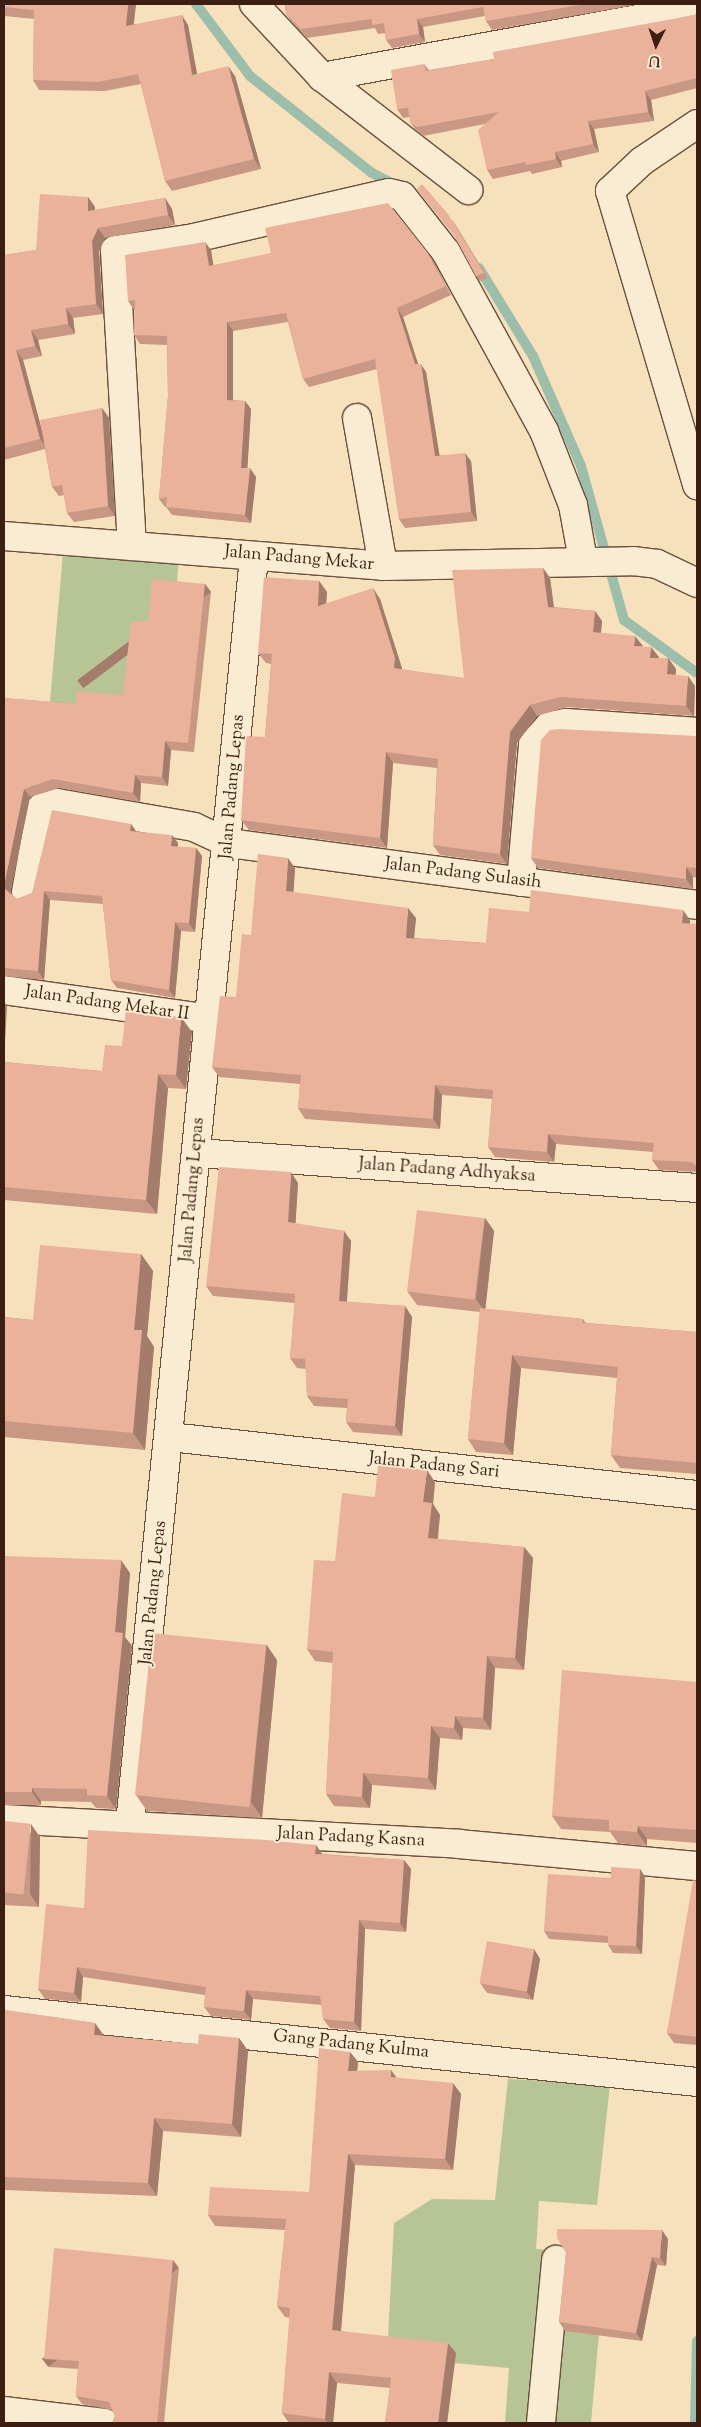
<!DOCTYPE html>
<style>
body{margin:0}
#map{position:relative;width:701px;height:2427px;overflow:hidden;background:#f7e1bc;font-family:"Sorts Mill Goudy",serif}
div>[style]{position:absolute}
.green>*{inset:0;background:#b6c496;transform-origin:0 0}
.stream>*{height:10px;margin:-5px;padding:0 5px;transform-origin:5px;border-radius:5px;background:#9ebeac}
.roads{filter:drop-shadow(1px 0 #6b4f3c) drop-shadow(-1px 0 #6b4f3c) drop-shadow(0 1px #6b4f3c) drop-shadow(0 -1px #6b4f3c)}
.street>*{height:28px;margin:-14px;padding:0 14px;transform-origin:14px;border-radius:14px;background:#faecd3}
.wall>*{inset:0;background:#c99885}
.shaded-wall>*{inset:0;background:#a47c6c;transform-origin:0 0}
.building>*{inset:0;background:#eab19b;transform-origin:0 0}
span{translate:-50% -50%;white-space:nowrap;text-align:center;line-height:1.15;-webkit-text-stroke:4px #faecd3;paint-order:stroke}
.street-label{font-size:18px;color:#3c1e12}
.frame{position:absolute;inset:0;border:5px solid #3c1e12;pointer-events:none}
.north{position:absolute;left:631px;top:20px;width:50px;height:50px;-webkit-text-stroke:4px #faecd3;paint-order:stroke;rotate:184deg;font-size:14px;font-weight:700;line-height:20px;text-align:center;color:#3c1e12}
.north::after{content:'';display:block;margin:auto;width:18px;height:22px;background:#3c1e12;clip-path:polygon(50% 0,100% 100%,50% 72%,0 100%)}
</style>
<div id="map">
<div class="green">
<div style="left:63px;top:553px;width:116px;height:178px;rotate:5deg"></div>
<div style="clip-path:polygon(508px 2079px,610px 2084px,597px 2205px,539px 2201px,536px 2249px,606px 2255px,591px 2423px,505px 2423px,509px 2368px,387px 2357px,394px 2223px,432px 2199px,495px 2200px)"></div>
</div>
<div class="stream">
<div style="left:196px;top:4px;width:90px;rotate:53.1deg"></div>
<div style="left:250px;top:76px;width:156px;rotate:38.5deg"></div>
<div style="left:372px;top:173px;width:28px;rotate:27deg"></div>
<div style="left:479px;top:268px;width:103px;rotate:58.5deg"></div>
<div style="left:533px;top:356px;width:120px;rotate:66.4deg"></div>
<div style="left:581px;top:466px;width:160px;rotate:74.4deg"></div>
<div style="left:624px;top:620px;width:90px;rotate:36deg"></div>
<div style="left:695px;top:2423px;width:82px;rotate:-88.6deg"></div>
</div>
<div class="roads">
<div class="street">
<div style="left:254px;top:4px;width:100px;rotate:47deg"></div>
<div style="left:322px;top:77px;width:185px;rotate:37.7deg"></div>
<div style="left:322px;top:77px;width:381px;rotate:-10.4deg"></div>
<div style="left:697px;top:124px;width:66px;rotate:146.1deg"></div>
<div style="left:642px;top:161px;width:44px;rotate:136.8deg"></div>
<div style="left:610px;top:191px;width:307px;rotate:73.5deg"></div>
<div style="left:357px;top:418px;width:150px;rotate:80deg"></div>
<div style="left:4px;top:536px;width:380px;rotate:4.5deg"></div>
<div style="left:383px;top:566px;width:250px;rotate:-1.1deg"></div>
<div style="left:633px;top:561px;width:24px;rotate:7deg"></div>
<div style="left:657px;top:564px;width:44px;rotate:25.4deg"></div>
<div style="left:132px;top:546px;width:296px;rotate:-93.3deg"></div>
<div style="left:115px;top:250px;width:80px;rotate:-8.6deg"></div>
<div style="left:194px;top:238px;width:200px;rotate:-13deg"></div>
<div style="left:389px;top:193px;width:13px;rotate:13deg"></div>
<div style="left:402px;top:196px;width:71px;rotate:51.8deg"></div>
<div style="left:446px;top:252px;width:204px;rotate:61.3deg"></div>
<div style="left:544px;top:431px;width:79px;rotate:68.6deg"></div>
<div style="left:573px;top:505px;width:56px;rotate:79.7deg"></div>
<div style="left:521px;top:882px;width:139px;rotate:-85deg"></div>
<div style="left:533px;top:744px;width:24px;rotate:-48deg"></div>
<div style="left:549px;top:726px;width:17px;rotate:-10deg"></div>
<div style="left:566px;top:723px;width:131px;rotate:3.9deg"></div>
<div style="left:26px;top:892px;width:85px;rotate:-79.9deg"></div>
<div style="left:41px;top:808px;width:17px;rotate:-17deg"></div>
<div style="left:57px;top:803px;width:139px;rotate:9.9deg"></div>
<div style="left:194px;top:827px;width:38px;rotate:25deg"></div>
<div style="left:228px;top:843px;width:473px;rotate:7.5deg"></div>
<div style="left:4px;top:990px;width:208px;rotate:8deg"></div>
<div style="left:197px;top:1153px;width:501px;rotate:4deg"></div>
<div style="left:170px;top:1437px;width:530px;rotate:6.28deg"></div>
<div style="left:4px;top:1819px;width:456px;rotate:3.1deg"></div>
<div style="left:459px;top:1844px;width:239px;rotate:5.3deg"></div>
<div style="left:130px;top:1824px;width:1274px;rotate:-84.41deg"></div>
<div style="left:4px;top:2010px;width:697px;rotate:5.93deg"></div>
<div style="left:4px;top:2411px;width:102px;rotate:6.8deg"></div>
<div style="left:541px;top:2423px;width:164px;rotate:-84.7deg"></div>
</div>
</div>
<div class="wall">
<div style="clip-path:polygon(4px 4px,136px 4px,134px 24px,188px 25px,197px 74px,235px 76px,261px 169px,172px 191px,165px 181px,141px 84px,105px 91px,39px 90px,33px 80px,34px 19px,4px 16px)"></div>
<div style="clip-path:polygon(285px 4px,641px 4px,492px 30px,486px 21px,485px 16px,423px 27px,425px 42px,392px 48px,386px 40px,385px 33px,378px 34px,375px 28px,307px 38px,292px 22px,286px 14px)"></div>
<div style="clip-path:polygon(697px 13px,697px 88px,651px 100px,654px 121px,594px 129px,599px 152px,561px 161px,562px 167px,532px 174px,530px 171px,493px 179px,487px 170px,485px 124px,423px 136px,416px 130px,410px 122px,410px 117px,403px 118px,397px 109px,424px 64px,429px 70px,494px 59px,694px 15px)"></div>
<div style="clip-path:polygon(88px 197px,95px 207px,95px 210px,165px 198px,172px 209px,175px 225px,105px 238px,99px 251px,103px 314px,73px 318px,75px 334px,38px 340px,42px 356px,23px 360px,42px 431px,102px 408px,109px 418px,115px 516px,74px 522px,67px 513px,64px 495px,59px 496px,52px 487px,45px 449px,4px 460px,4px 255px,36px 250px)"></div>
<div style="clip-path:polygon(452px 219px,488px 278px,480px 281px,476px 276px)"></div>
<div style="clip-path:polygon(211px 250px,213px 265px,433px 261px,451px 295px,403px 317px,418px 364px,426px 372px,439px 455px,471px 461px,477px 521px,405px 528px,399px 519px,377px 369px,309px 387px,303px 379px,288px 322px,233px 331px,233px 400px,245px 401px,251px 409px,247px 468px,256px 477px,251px 523px,172px 515px,166px 507px,165px 507px,159px 499px,168px 396px,167px 345px,140px 344px,134px 335px,135px 310px,134px 310px,128px 301px)"></div>
<div style="clip-path:polygon(543px 568px,550px 578px,554px 607px,595px 611px,602px 621px,601px 633px,642px 646px,659px 657px,658px 658px,668px 658px,676px 669px,675px 675px,695px 686px,694px 716px,567px 707px,537px 716px,517px 743px,507px 864px,440px 855px,433px 845px,437px 768px,393px 763px,387px 848px,249px 830px,241px 820px,265px 737px,271px 664px,266px 663px,258px 653px,319px 581px,327px 592px,326px 604px,380px 599px,402px 670px,464px 678px)"></div>
<div style="clip-path:polygon(205px 584px,211px 592px,194px 752px,171px 750px,168px 786px,141px 783px,140px 802px,59px 788px,30px 797px,11px 889px,11px 894px,17px 899px,32px 893px,131px 824px,136px 831px,178px 843px,178px 847px,196px 848px,202px 856px,195px 932px,181px 931px,175px 998px,117px 988px,111px 980px,103px 904px,50px 900px,44px 980px,4px 976px,4px 698px,76px 704px,123px 695px,148px 621px)"></div>
<div style="clip-path:polygon(697px 735px,697px 878px,693px 877px,693px 889px,538px 868px,531px 858px)"></div>
<div style="clip-path:polygon(295px 868px,293px 892px,416px 918px,414px 938px,486px 943px,529px 912px,690px 920px,690px 924px,697px 924px,697px 1172px,659px 1170px,652px 1160px,653px 1152px,556px 1144px,554px 1162px,495px 1157px,488px 1147px,492px 1099px,442px 1095px,440px 1129px,305px 1119px,298px 1108px,300px 1084px,219px 1077px,212px 1067px,236px 997px,251px 935px)"></div>
<div style="clip-path:polygon(192px 1032px,186px 1089px,168px 1088px,157px 1214px,4px 1200px,4px 1062px,102px 1071px,122px 1046px)"></div>
<div style="clip-path:polygon(298px 1183px,295px 1224px,344px 1231px,351px 1241px,347px 1302px,405px 1306px,412px 1317px,402px 1436px,353px 1432px,346px 1422px,347px 1408px,314px 1406px,307px 1396px,306px 1369px,297px 1368px,290px 1358px,295px 1303px,213px 1296px,206px 1286px)"></div>
<div style="clip-path:polygon(485px 1218px,494px 1231px,485px 1309px,583px 1319px,586px 1323px,697px 1332px,697px 1474px,620px 1468px,611px 1455px,617px 1378px,521px 1368px,513px 1455px,476px 1452px,468px 1439px,480px 1312px,417px 1305px,407px 1291px)"></div>
<div style="clip-path:polygon(141px 1254px,153px 1271px,147px 1336px,154px 1347px,145px 1450px,4px 1437px,4px 1317px,33px 1320px)"></div>
<div style="clip-path:polygon(435px 1482px,433px 1504px,440px 1515px,438px 1539px,524px 1547px,533px 1558px,524px 1670px,495px 1668px,491px 1730px,463px 1728px,462px 1740px,440px 1738px,436px 1790px,372px 1785px,370px 1808px,334px 1806px,326px 1794px,333px 1663px,315px 1661px,307px 1649px,335px 1561px,375px 1497px)"></div>
<div style="clip-path:polygon(4px 1556px,130px 1573px,125px 1637px,132px 1646px,116px 1809px,96px 1808px,91px 1802px,41px 1801px,41px 1805px,4px 1805px)"></div>
<div style="clip-path:polygon(277px 1660px,262px 1818px,147px 1811px,136px 1795px)"></div>
<div style="clip-path:polygon(697px 1682px,697px 1843px,647px 1839px,647px 1846px,618px 1843px,610px 1832px,561px 1829px,552px 1816px)"></div>
<div style="clip-path:polygon(4px 1821px,40px 1837px,39px 1907px,4px 1905px)"></div>
<div style="clip-path:polygon(316px 1845px,322px 1854px,404px 1860px,411px 1869px,406px 1932px,365px 1929px,361px 2031px,330px 2028px,323px 2019px,322px 2005px,253px 1999px,251px 2020px,211px 2016px,204px 2007px,205px 1995px,83px 1977px,81px 2002px,45px 1999px,38px 1989px,84px 1908px)"></div>
<div style="clip-path:polygon(640px 1869px,645px 1877px,642px 1954px,613px 1953px,608px 1945px,608px 1943px,549px 1939px,544px 1931px)"></div>
<div style="clip-path:polygon(697px 1881px,697px 2045px,674px 2043px,667px 2033px)"></div>
<div style="clip-path:polygon(534px 1949px,540px 1959px,533px 2000px,487px 1993px,480px 1983px)"></div>
<div style="clip-path:polygon(4px 2010px,95px 2023px,104px 2036px,198px 2044px,239px 2038px,248px 2051px,241px 2137px,163px 2131px,157px 2196px,4px 2190px)"></div>
<div style="clip-path:polygon(350px 2052px,358px 2062px,357px 2071px,397px 2078px,461px 2094px,453px 2170px,355px 2165px,341px 2331px,456px 2353px,447px 2423px,385px 2423px,390px 2388px,337px 2383px,333px 2423px,289px 2423px,282px 2413px,290px 2318px,285px 2317px,277px 2306px,285px 2230px,215px 2226px,208px 2215px,309px 2192px)"></div>
<div style="clip-path:polygon(668px 2239px,666px 2266px,657px 2265px,642px 2341px,565px 2331px,559px 2322px,566px 2253px)"></div>
<div style="clip-path:polygon(179px 2268px,164px 2423px,112px 2423px,115px 2416px,112px 2410px,82px 2404px,76px 2396px,78px 2369px,49px 2367px,44px 2359px)"></div>
</div>
<div class="shaded-wall">
<div style="clip-path:polygon(128px 4px,136px 4px,132px 35px,126px 26px)"></div>
<div style="clip-path:polygon(182px 15px,188px 25px,199px 84px,192px 75px)"></div>
<div style="clip-path:polygon(417px 19px,423px 27px,425px 42px,419px 34px)"></div>
<div style="clip-path:polygon(228px 66px,235px 76px,261px 169px,254px 159px)"></div>
<div style="clip-path:polygon(645px 91px,651px 100px,654px 121px,648px 112px)"></div>
<div style="clip-path:polygon(588px 121px,594px 129px,599px 152px,593px 144px)"></div>
<div style="clip-path:polygon(555px 152px,561px 161px,562px 167px,556px 159px)"></div>
<div style="clip-path:polygon(88px 197px,95px 207px,95px 221px,88px 211px)"></div>
<div style="clip-path:polygon(165px 198px,172px 209px,175px 225px,168px 215px)"></div>
<div style="clip-path:polygon(98px 228px,105px 238px,99px 251px,103px 314px,96px 304px,92px 241px)"></div>
<div style="clip-path:polygon(205px 242px,211px 250px,215px 275px,209px 266px)"></div>
<div style="clip-path:polygon(427px 252px,433px 261px,451px 295px,446px 286px)"></div>
<div style="clip-path:polygon(66px 308px,73px 318px,75px 334px,68px 324px)"></div>
<div style="clip-path:polygon(397px 308px,403px 317px,421px 373px,415px 364px)"></div>
<div style="clip-path:polygon(227px 322px,233px 331px,233px 408px,227px 400px)"></div>
<div style="clip-path:polygon(31px 330px,38px 340px,42px 356px,35px 346px)"></div>
<div style="clip-path:polygon(16px 350px,23px 360px,47px 449px,40px 439px)"></div>
<div style="clip-path:polygon(421px 364px,426px 372px,441px 464px,435px 456px)"></div>
<div style="clip-path:polygon(245px 401px,251px 409px,247px 476px,241px 468px)"></div>
<div style="clip-path:polygon(102px 408px,109px 418px,115px 516px,108px 506px)"></div>
<div style="clip-path:polygon(465px 453px,471px 461px,477px 521px,471px 512px)"></div>
<div style="clip-path:polygon(250px 468px,256px 477px,251px 523px,245px 515px)"></div>
<div style="clip-path:polygon(543px 568px,550px 578px,555px 617px,548px 607px)"></div>
<div style="clip-path:polygon(319px 581px,327px 592px,325px 617px,318px 606px)"></div>
<div style="left:205px;top:584px;width:10px;height:160px;rotate:53deg"></div>
<div style="clip-path:polygon(373px 588px,380px 599px,402px 668px,402px 679px,394px 668px)"></div>
<div style="clip-path:polygon(595px 611px,602px 621px,600px 643px,593px 632px)"></div>
<div style="clip-path:polygon(635px 636px,643px 646px,634px 646px)"></div>
<div style="clip-path:polygon(651px 647px,659px 657px,658px 668px,650px 658px)"></div>
<div style="clip-path:polygon(668px 658px,676px 669px,675px 684px,667px 674px)"></div>
<div style="clip-path:polygon(688px 676px,695px 686px,694px 716px,686px 706px)"></div>
<div style="clip-path:polygon(530px 705px,537px 716px,517px 743px,507px 864px,500px 854px,510px 732px)"></div>
<div style="clip-path:polygon(165px 741px,171px 750px,168px 786px,162px 777px)"></div>
<div style="clip-path:polygon(386px 752px,393px 763px,387px 848px,380px 838px)"></div>
<div style="clip-path:polygon(135px 775px,141px 783px,140px 802px,133px 793px)"></div>
<div style="clip-path:polygon(24px 789px,30px 797px,11px 889px,12px 898px,5px 889px,5px 881px)"></div>
<div style="clip-path:polygon(131px 824px,137px 833px,130px 831px)"></div>
<div style="clip-path:polygon(172px 835px,178px 843px,177px 855px,171px 846px)"></div>
<div style="clip-path:polygon(196px 848px,202px 856px,195px 932px,189px 923px)"></div>
<div style="clip-path:polygon(288px 858px,295px 868px,293px 901px,286px 891px)"></div>
<div style="clip-path:polygon(686px 867px,693px 877px,693px 889px,686px 879px)"></div>
<div style="clip-path:polygon(44px 891px,50px 900px,44px 980px,38px 971px)"></div>
<div style="clip-path:polygon(408px 908px,416px 918px,413px 948px,406px 938px)"></div>
<div style="clip-path:polygon(683px 910px,690px 920px,689px 934px,682px 923px)"></div>
<div style="clip-path:polygon(175px 922px,181px 931px,175px 998px,169px 990px)"></div>
<div style="clip-path:polygon(4px 1001px,7px 1006px,4px 1061px)"></div>
<div style="clip-path:polygon(181px 1017px,192px 1032px,186px 1089px,176px 1075px)"></div>
<div style="clip-path:polygon(158px 1074px,168px 1088px,157px 1214px,146px 1200px)"></div>
<div style="clip-path:polygon(435px 1085px,442px 1095px,440px 1129px,433px 1119px)"></div>
<div style="clip-path:polygon(548px 1134px,556px 1144px,554px 1162px,547px 1152px)"></div>
<div style="clip-path:polygon(291px 1172px,298px 1183px,295px 1233px,288px 1222px)"></div>
<div style="clip-path:polygon(485px 1218px,494px 1231px,485px 1312px,476px 1299px)"></div>
<div style="clip-path:polygon(344px 1231px,351px 1241px,346px 1311px,339px 1301px)"></div>
<div style="clip-path:polygon(141px 1254px,153px 1271px,147px 1336px,154px 1347px,145px 1450px,133px 1433px,134px 1330px)"></div>
<div style="clip-path:polygon(405px 1306px,412px 1317px,402px 1436px,395px 1426px)"></div>
<div style="clip-path:polygon(512px 1355px,521px 1368px,513px 1455px,504px 1443px)"></div>
<div style="clip-path:polygon(427px 1470px,435px 1482px,433px 1504px,440px 1515px,436px 1550px,428px 1538px,423px 1502px)"></div>
<div style="clip-path:polygon(524px 1547px,533px 1558px,524px 1670px,515px 1658px)"></div>
<div style="clip-path:polygon(121px 1560px,130px 1573px,125px 1637px,132px 1646px,116px 1809px,107px 1796px,115px 1632px)"></div>
<div style="clip-path:polygon(266px 1644px,277px 1660px,262px 1818px,251px 1802px)"></div>
<div style="clip-path:polygon(487px 1656px,495px 1668px,491px 1730px,483px 1718px)"></div>
<div style="clip-path:polygon(455px 1716px,463px 1728px,462px 1740px,454px 1728px)"></div>
<div style="clip-path:polygon(431px 1726px,440px 1738px,436px 1790px,428px 1778px)"></div>
<div style="clip-path:polygon(363px 1773px,372px 1785px,370px 1808px,362px 1797px)"></div>
<div style="clip-path:polygon(32px 1788px,41px 1801px,41px 1805px,32px 1792px)"></div>
<div style="clip-path:polygon(31px 1824px,40px 1837px,39px 1907px,30px 1894px)"></div>
<div style="clip-path:polygon(638px 1826px,647px 1839px,647px 1846px,637px 1832px)"></div>
<div style="clip-path:polygon(316px 1845px,322px 1854px,315px 1854px)"></div>
<div style="clip-path:polygon(404px 1860px,411px 1869px,406px 1932px,400px 1923px)"></div>
<div style="clip-path:polygon(640px 1869px,645px 1877px,642px 1954px,636px 1946px)"></div>
<div style="clip-path:polygon(359px 1920px,365px 1929px,361px 2031px,354px 2022px)"></div>
<div style="clip-path:polygon(534px 1949px,540px 1959px,533px 2000px,526px 1991px)"></div>
<div style="clip-path:polygon(77px 1967px,83px 1977px,81px 2002px,74px 1993px)"></div>
<div style="clip-path:polygon(246px 1990px,253px 1999px,251px 2020px,244px 2011px)"></div>
<div style="clip-path:polygon(95px 2023px,104px 2036px,94px 2035px)"></div>
<div style="clip-path:polygon(239px 2038px,248px 2051px,241px 2137px,232px 2124px)"></div>
<div style="clip-path:polygon(350px 2052px,358px 2062px,356px 2082px,348px 2071px)"></div>
<div style="clip-path:polygon(391px 2070px,399px 2081px,391px 2077px)"></div>
<div style="clip-path:polygon(453px 2083px,461px 2094px,453px 2170px,445px 2159px)"></div>
<div style="clip-path:polygon(154px 2118px,163px 2131px,157px 2196px,148px 2183px)"></div>
<div style="clip-path:polygon(348px 2154px,355px 2165px,340px 2341px,332px 2330px)"></div>
<div style="clip-path:polygon(662px 2230px,668px 2239px,666px 2266px,660px 2258px)"></div>
<div style="clip-path:polygon(652px 2257px,657px 2265px,642px 2341px,636px 2333px)"></div>
<div style="left:173px;top:2260px;width:10px;height:164px;rotate:53deg"></div>
<div style="clip-path:polygon(448px 2343px,456px 2353px,447px 2423px,438px 2423px)"></div>
<div style="clip-path:polygon(329px 2372px,337px 2383px,333px 2423px,328px 2423px,325px 2419px)"></div>
</div>
<div class="building">
<div style="clip-path:polygon(4px 4px,128px 4px,126px 26px,182px 15px,192px 75px,228px 66px,254px 159px,165px 181px,138px 74px,98px 82px,33px 80px,34px 10px,4px 7px)"></div>
<div style="clip-path:polygon(285px 4px,586px 4px,486px 21px,483px 7px,417px 19px,419px 34px,386px 40px,384px 23px,372px 25px,372px 19px,301px 29px,286px 14px)"></div>
<div style="clip-path:polygon(697px 13px,697px 78px,645px 91px,648px 112px,588px 121px,593px 144px,555px 152px,556px 159px,526px 165px,525px 162px,487px 170px,478px 130px,499px 112px,417px 127px,410px 122px,408px 108px,397px 109px,391px 70px,424px 64px,426px 71px,494px 59px,493px 52px,694px 15px)"></div>
<div style="clip-path:polygon(422px 184px,448px 214px,484px 273px,476px 276px,455px 237px,417px 189px)"></div>
<div style="clip-path:polygon(40px 194px,88px 197px,88px 211px,165px 198px,168px 215px,98px 228px,92px 241px,96px 304px,66px 308px,68px 324px,31px 330px,35px 346px,16px 350px,40px 439px,4px 448px,4px 255px,36px 250px)"></div>
<div style="clip-path:polygon(388px 203px,427px 252px,446px 286px,397px 308px,415px 364px,421px 364px,435px 456px,465px 453px,471px 512px,399px 519px,375px 359px,303px 379px,286px 313px,227px 322px,227px 400px,245px 401px,241px 468px,250px 468px,245px 515px,166px 507px,167px 497px,159px 499px,168px 396px,167px 336px,134px 335px,135px 300px,128px 301px,125px 255px,205px 242px,209px 266px,271px 253px,265px 228px)"></div>
<div style="clip-path:polygon(102px 408px,108px 506px,67px 513px,62px 485px,52px 487px,40px 420px)"></div>
<div style="clip-path:polygon(543px 568px,548px 607px,595px 611px,593px 632px,635px 636px,634px 646px,651px 647px,650px 658px,668px 658px,667px 674px,688px 676px,686px 706px,560px 697px,530px 705px,510px 732px,500px 854px,433px 845px,438px 759px,386px 752px,380px 838px,241px 820px,246px 736px,265px 737px,272px 654px,258px 653px,264px 577px,319px 581px,318px 606px,373px 588px,395px 658px,394px 668px,464px 678px,452px 570px)"></div>
<div style="clip-path:polygon(152px 579px,205px 584px,188px 743px,165px 741px,162px 777px,135px 775px,133px 793px,53px 779px,24px 789px,5px 881px,5px 889px,17px 899px,32px 893px,52px 810px,131px 824px,130px 831px,172px 835px,171px 846px,196px 848px,189px 923px,175px 922px,169px 990px,111px 980px,102px 896px,44px 891px,38px 971px,4px 968px,4px 698px,76px 704px,77px 691px,123px 695px,131px 622px,148px 621px)"></div>
<div style="clip-path:polygon(560px 729px,696px 736px,697px 735px,697px 868px,686px 867px,686px 879px,531px 858px,541px 740px,550px 730px)"></div>
<div style="clip-path:polygon(258px 854px,288px 858px,286px 891px,408px 908px,406px 938px,486px 943px,489px 908px,529px 912px,531px 890px,683px 910px,682px 923px,697px 924px,697px 1166px,691px 1162px,652px 1160px,654px 1143px,548px 1134px,547px 1152px,488px 1147px,493px 1090px,435px 1085px,433px 1119px,298px 1108px,301px 1075px,212px 1067px,220px 996px,236px 997px,242px 934px,251px 935px)"></div>
<div style="clip-path:polygon(126px 1010px,181px 1017px,176px 1075px,158px 1074px,146px 1200px,4px 1187px,4px 1062px,102px 1071px,105px 1045px,122px 1046px)"></div>
<div style="clip-path:polygon(219px 1167px,291px 1172px,288px 1222px,344px 1231px,339px 1301px,405px 1306px,395px 1426px,346px 1422px,348px 1399px,307px 1396px,305px 1359px,290px 1358px,295px 1294px,206px 1286px)"></div>
<div style="left:417px;top:1210px;width:68px;height:82px;rotate:7deg"></div>
<div style="clip-path:polygon(40px 1245px,141px 1254px,134px 1330px,142px 1330px,133px 1433px,4px 1421px,4px 1317px,33px 1320px)"></div>
<div style="clip-path:polygon(480px 1308px,583px 1319px,582px 1323px,697px 1332px,697px 1463px,611px 1455px,618px 1367px,512px 1355px,504px 1443px,468px 1439px)"></div>
<div style="clip-path:polygon(378px 1465px,427px 1470px,423px 1502px,432px 1503px,428px 1538px,524px 1547px,515px 1658px,487px 1656px,483px 1718px,455px 1716px,454px 1728px,431px 1726px,428px 1778px,363px 1773px,362px 1797px,326px 1794px,333px 1652px,307px 1649px,314px 1560px,335px 1561px,342px 1493px,375px 1497px)"></div>
<div style="clip-path:polygon(4px 1556px,121px 1560px,115px 1632px,123px 1633px,107px 1796px,87px 1795px,87px 1789px,32px 1788px,32px 1792px,4px 1792px)"></div>
<div style="left:152px;top:1633px;width:115px;height:163px;rotate:6deg"></div>
<div style="clip-path:polygon(562px 1670px,697px 1682px,697px 1830px,638px 1826px,637px 1832px,609px 1830px,609px 1820px,552px 1816px)"></div>
<div style="left:4px;top:1821px;width:27px;height:71px;rotate:6deg"></div>
<div style="clip-path:polygon(88px 1830px,266px 1840px,316px 1845px,315px 1854px,404px 1860px,400px 1923px,359px 1920px,354px 2022px,323px 2019px,320px 1996px,246px 1990px,244px 2011px,204px 2007px,206px 1987px,77px 1967px,74px 1993px,38px 1989px,46px 1904px,84px 1908px)"></div>
<div style="clip-path:polygon(611px 1867px,640px 1869px,636px 1946px,608px 1945px,608px 1936px,544px 1931px,548px 1874px,611px 1878px)"></div>
<div style="clip-path:polygon(693px 1880px,697px 1881px,697px 2037px,667px 2033px)"></div>
<div style="left:487px;top:1941px;width:48px;height:43px;rotate:10deg"></div>
<div style="clip-path:polygon(4px 2010px,95px 2023px,94px 2035px,198px 2044px,199px 2034px,239px 2038px,232px 2124px,154px 2118px,148px 2183px,4px 2177px)"></div>
<div style="clip-path:polygon(319px 2048px,350px 2052px,348px 2071px,391px 2070px,391px 2077px,453px 2083px,445px 2159px,348px 2154px,332px 2330px,448px 2343px,438px 2423px,385px 2423px,391px 2378px,329px 2372px,325px 2419px,282px 2413px,290px 2308px,277px 2306px,286px 2219px,208px 2215px,210px 2187px,309px 2192px)"></div>
<div style="clip-path:polygon(557px 2229px,662px 2230px,660px 2258px,652px 2257px,636px 2333px,559px 2322px,566px 2253px,557px 2238px)"></div>
<div style="clip-path:polygon(54px 2248px,173px 2260px,157px 2423px,112px 2423px,115px 2416px,109px 2402px,76px 2396px,79px 2361px,44px 2359px)"></div>
</div>
<div class="street-label">
<span style="left:299px;top:559px;rotate:5deg">Jalan Padang Mekar</span>
<span style="left:233px;top:787px;rotate:-85deg">Jalan Padang Lepas</span>
<span style="left:463px;top:874px;rotate:7deg">Jalan Padang Sulasih</span>
<span style="left:107px;top:1004px;rotate:8deg">Jalan Padang Mekar II</span>
<span style="left:447px;top:1171px;rotate:4deg">Jalan Padang Adhyaksa</span>
<span style="left:193px;top:1190px;rotate:-85deg">Jalan Padang Lepas</span>
<span style="left:434px;top:1466px;rotate:6deg">Jalan Padang Sari</span>
<span style="left:154px;top:1593px;rotate:-84deg">Jalan Padang Lepas</span>
<span style="left:351px;top:1838px;rotate:3deg">Jalan Padang Kasna</span>
<span style="left:351px;top:2045px;rotate:6deg">Gang Padang Kulma</span>
</div>
<div class="frame"></div>
<div class="north">U</div>
</div>
